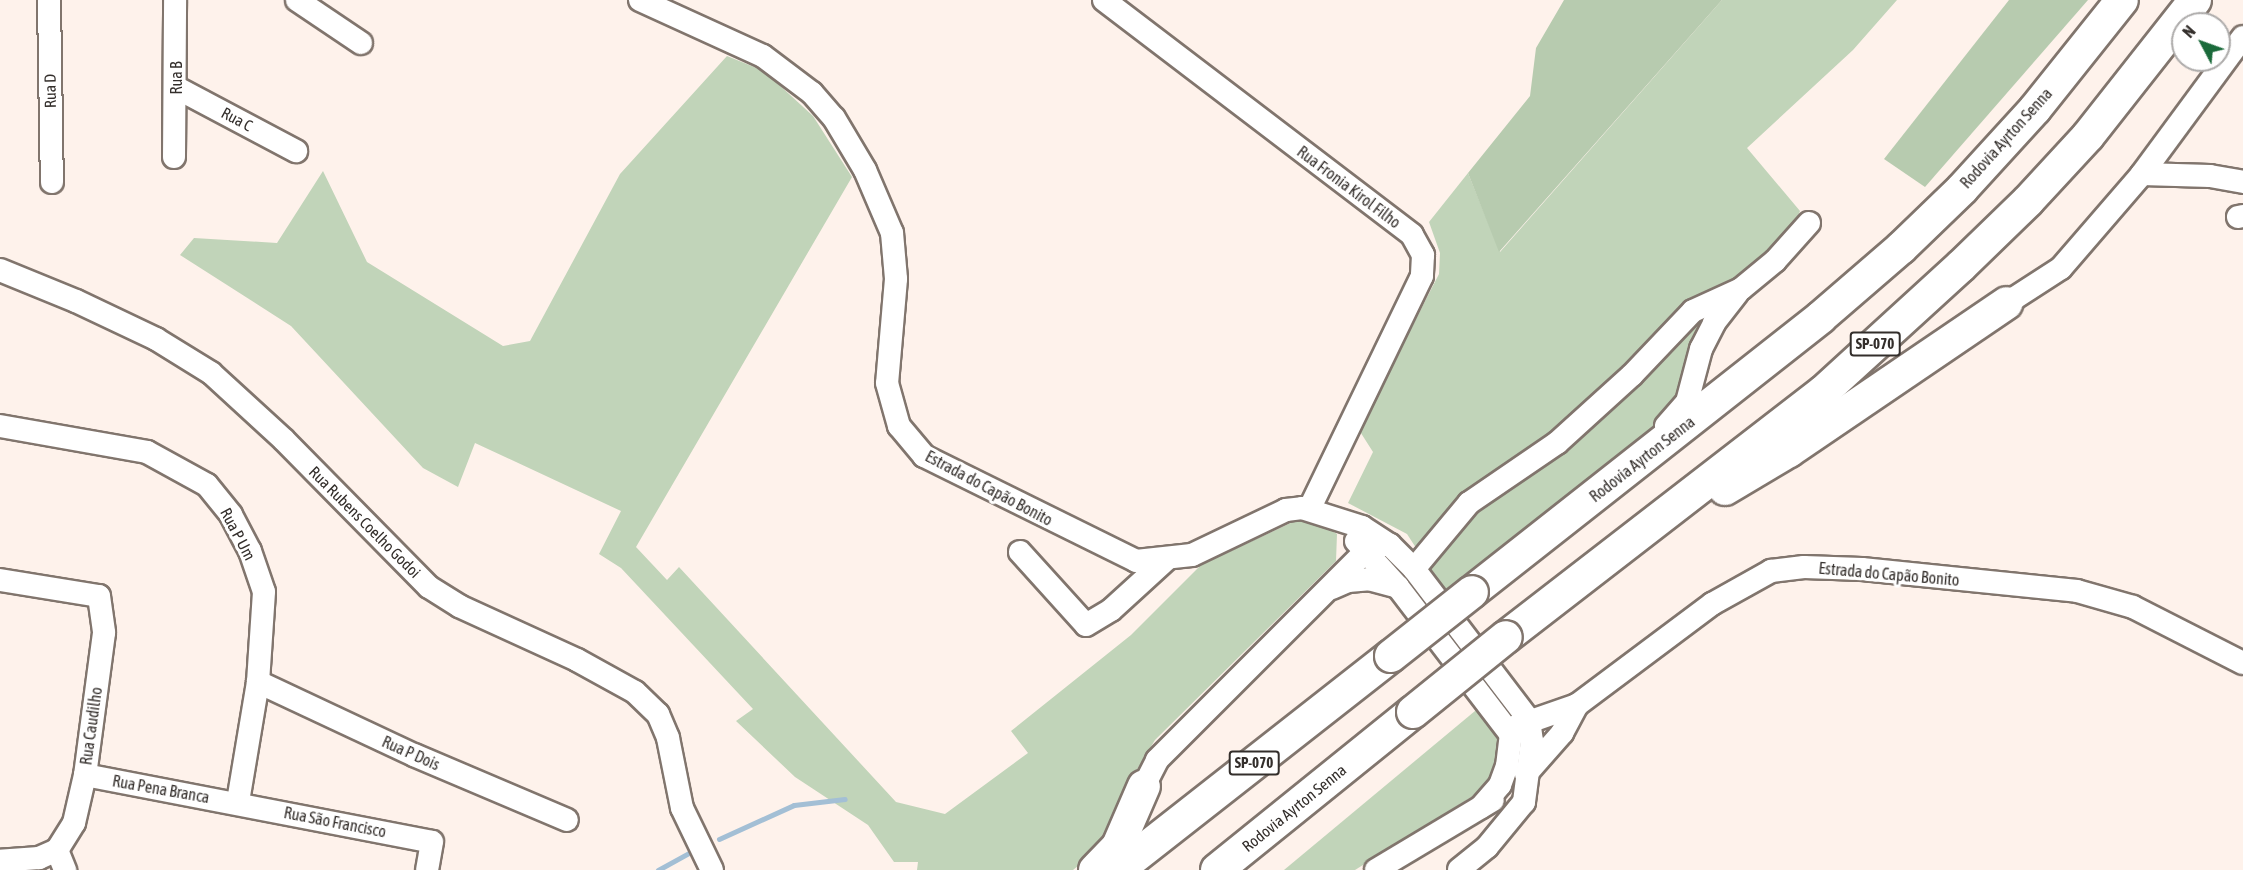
<!DOCTYPE html>
<meta charset="utf-8">
<style>
body{margin:0}
#map{position:relative;width:2243px;height:870px;overflow:hidden;background:#fef2eb;font-family:"Asap Condensed",sans-serif}
div>[style]{position:absolute}
.green>*{inset:0;background:#c1d4b9}
.forest>*{inset:0;background:#b7cbaf}
.stream>*{height:5px;margin:-2.5px;padding:0 2.5px;transform-origin:2.5px;border-radius:2.5px;background:#a3bfd5}
.roads{filter:drop-shadow(2px 0 #81756d) drop-shadow(-2px 0 #81756d) drop-shadow(0 2px #81756d) drop-shadow(0 -2px #81756d)}
.minor>*{height:22px;margin:-11px;padding:0 11px;transform-origin:11px;border-radius:11px;background:#fff}
.highway>*{height:32px;margin:-16px;padding:0 16px;transform-origin:16px;border-radius:16px;background:#fff}
.bridges{filter:drop-shadow(2px 0 #81756d) drop-shadow(-2px 0 #81756d) drop-shadow(0 2px #81756d) drop-shadow(0 -2px #81756d)}
.highway-bridge>*{height:32px;margin:-16px;padding:0 16px;transform-origin:16px;border-radius:16px;background:#fff}
span{translate:-50% -50%;white-space:nowrap;text-align:center;line-height:1.15;-webkit-text-stroke:6px #fff;paint-order:stroke}
.shield-label span{padding:2px 4px;background:#fff;border:2px solid;border-radius:4px;-webkit-text-stroke-width:0}
.shield-label{font-size:15px;color:#332e2b;font-weight:700}
.street-label{font-size:16px;color:#332e2b}
.north{position:absolute;left:2171px;top:12px;width:60px;height:60px;box-sizing:border-box;background:#fff;border:2px solid #adabaa;border-radius:50%;rotate:311deg;font-size:16px;font-weight:700;line-height:24px;text-align:center;color:#332e2b}
.north::after{content:'';display:block;margin:auto;width:21px;height:27px;background:#1a6a3a;clip-path:polygon(50% 0,100% 100%,50% 72%,0 100%)}
</style>
<div id="map">
<div class="green">
<div style="clip-path:polygon(1722px 0,1897px 0,1853px 50px,1747px 148px,1800px 211px,1792px 230px,1711px 312px,1672px 413px,1444px 591px,1407px 534px,1348px 503px,1373px 452px,1359px 430px,1439px 274px,1440px 253px,1429px 222px,1468px 173px,1500px 252px)"></div>
<div style="clip-path:polygon(727px 56px,764px 71px,813px 116px,852px 177px,636px 547px,667px 580px,679px 567px,896px 802px,945px 814px,1028px 753px,1011px 731px,1131px 635px,1201px 565px,1297px 520px,1313px 519px,1337px 534px,1336px 561px,1155px 740px,1130px 781px,1117px 824px,1098px 850px,1073px 870px,917px 870px,918px 862px,894px 862px,868px 825px,795px 777px,736px 721px,753px 709px,621px 568px,599px 554px,621px 511px,475px 443px,458px 487px,423px 468px,291px 326px,180px 255px,194px 238px,277px 243px,323px 171px,367px 262px,503px 346px,530px 341px,620px 174px)"></div>
<div style="clip-path:polygon(1481px 706px,1501px 739px,1497px 766px,1481px 791px,1355px 870px,1284px 870px)"></div>
</div>
<div class="forest">
<div style="clip-path:polygon(1564px 0,1722px 0,1499px 252px,1468px 173px,1530px 96px,1536px 48px)"></div>
<div style="clip-path:polygon(2009px 0,2088px 0,1925px 187px,1884px 159px)"></div>
</div>
<div class="stream">
<div style="left:719px;top:839px;width:82px;rotate:-24.4deg"></div>
<div style="left:794px;top:805px;width:51px;rotate:-6.7deg"></div>
<div style="left:658px;top:870px;width:37px;rotate:-29deg"></div>
</div>
<div class="roads">
<div class="minor">
<div style="left:49px;top:0;width:182px;rotate:89.1deg"></div>
<div style="left:297px;top:0;width:77px;rotate:33.9deg"></div>
<div style="left:640px;top:0;width:135px;rotate:24.5deg"></div>
<div style="left:763px;top:56px;width:61px;rotate:37.1deg"></div>
<div style="left:812px;top:93px;width:33px;rotate:49deg"></div>
<div style="left:834px;top:118px;width:61px;rotate:59.2deg"></div>
<div style="left:865px;top:170px;width:69px;rotate:66.8deg"></div>
<div style="left:892px;top:233px;width:46px;rotate:85deg"></div>
<div style="left:896px;top:279px;width:104px;rotate:94.9deg"></div>
<div style="left:887px;top:383px;width:45px;rotate:74.4deg"></div>
<div style="left:899px;top:426px;width:39px;rotate:50deg"></div>
<div style="left:924px;top:456px;width:237px;rotate:26.3deg"></div>
<div style="left:1136px;top:561px;width:56px;rotate:-6.1deg"></div>
<div style="left:1192px;top:555px;width:104px;rotate:-25.6deg"></div>
<div style="left:1286px;top:510px;width:16px;rotate:-7deg"></div>
<div style="left:1302px;top:508px;width:63px;rotate:17.6deg"></div>
<div style="left:1362px;top:527px;width:33px;rotate:33deg"></div>
<div style="left:1390px;top:545px;width:34px;rotate:45deg"></div>
<div style="left:1414px;top:569px;width:190px;rotate:52.7deg"></div>
<div style="left:1529px;top:720px;width:21px;rotate:82deg"></div>
<div style="left:1532px;top:741px;width:62px;rotate:97.5deg"></div>
<div style="left:1524px;top:802px;width:58px;rotate:129.4deg"></div>
<div style="left:1487px;top:847px;width:36px;rotate:141deg"></div>
<div style="left:1104px;top:0;width:387px;rotate:37.3deg"></div>
<div style="left:1412px;top:235px;width:23px;rotate:61deg"></div>
<div style="left:1423px;top:255px;width:21px;rotate:93deg"></div>
<div style="left:1422px;top:276px;width:258px;rotate:115.8deg"></div>
<div style="left:177px;top:88px;width:135px;rotate:27.9deg"></div>
<div style="left:174px;top:157px;width:157px;rotate:-89.6deg"></div>
<div style="left:2142px;top:174px;width:68px;rotate:1.7deg"></div>
<div style="left:2210px;top:176px;width:34px;rotate:10deg"></div>
<div style="left:2238px;top:217px;width:5px;rotate:-11deg"></div>
<div style="left:0;top:270px;width:82px;rotate:22.2deg"></div>
<div style="left:76px;top:301px;width:89px;rotate:25.4deg"></div>
<div style="left:156px;top:339px;width:65px;rotate:31.7deg"></div>
<div style="left:211px;top:373px;width:99px;rotate:42.5deg"></div>
<div style="left:284px;top:440px;width:206px;rotate:45.4deg"></div>
<div style="left:429px;top:587px;width:36px;rotate:32deg"></div>
<div style="left:459px;top:606px;width:130px;rotate:24.6deg"></div>
<div style="left:577px;top:660px;width:66px;rotate:28.9deg"></div>
<div style="left:635px;top:692px;width:32px;rotate:44deg"></div>
<div style="left:658px;top:714px;width:26px;rotate:67deg"></div>
<div style="left:668px;top:738px;width:71px;rotate:78.7deg"></div>
<div style="left:682px;top:808px;width:69px;rotate:64.2deg"></div>
<div style="left:2007px;top:303px;width:64px;rotate:-32.9deg"></div>
<div style="left:2061px;top:268px;width:124px;rotate:-49.2deg"></div>
<div style="left:2142px;top:174px;width:170px;rotate:-53.6deg"></div>
<div style="left:0;top:426px;width:149px;rotate:10deg"></div>
<div style="left:147px;top:452px;width:68px;rotate:28.8deg"></div>
<div style="left:207px;top:485px;width:38px;rotate:51deg"></div>
<div style="left:231px;top:515px;width:41px;rotate:62.2deg"></div>
<div style="left:250px;top:551px;width:43px;rotate:71.1deg"></div>
<div style="left:264px;top:592px;width:90px;rotate:93.8deg"></div>
<div style="left:258px;top:682px;width:122px;rotate:99.5deg"></div>
<div style="left:1666px;top:426px;width:32px;rotate:-49deg"></div>
<div style="left:1687px;top:402px;width:55px;rotate:-75.2deg"></div>
<div style="left:1701px;top:349px;width:29px;rotate:-63deg"></div>
<div style="left:1714px;top:323px;width:37px;rotate:-52deg"></div>
<div style="left:1356px;top:541px;width:62px;rotate:47.6deg"></div>
<div style="left:1398px;top:587px;width:186px;rotate:52.6deg"></div>
<div style="left:1020px;top:552px;width:98px;rotate:47.9deg"></div>
<div style="left:1086px;top:625px;width:29px;rotate:-31deg"></div>
<div style="left:1111px;top:610px;width:74px;rotate:-42.3deg"></div>
<div style="left:1414px;top:569px;width:86px;rotate:-50.2deg"></div>
<div style="left:1469px;top:503px;width:107px;rotate:-34.3deg"></div>
<div style="left:1557px;top:443px;width:101px;rotate:-42.2deg"></div>
<div style="left:1632px;top:375px;width:88px;rotate:-46.4deg"></div>
<div style="left:1693px;top:311px;width:53px;rotate:-24.6deg"></div>
<div style="left:1741px;top:289px;width:44px;rotate:-39.5deg"></div>
<div style="left:1775px;top:261px;width:51px;rotate:-48.2deg"></div>
<div style="left:0;top:580px;width:100px;rotate:9.2deg"></div>
<div style="left:99px;top:596px;width:37px;rotate:82deg"></div>
<div style="left:104px;top:633px;width:143px;rotate:97.6deg"></div>
<div style="left:85px;top:775px;width:49px;rotate:102.9deg"></div>
<div style="left:74px;top:823px;width:32px;rotate:122deg"></div>
<div style="left:57px;top:850px;width:20px;rotate:156deg"></div>
<div style="left:39px;top:858px;width:39px;rotate:176deg"></div>
<div style="left:1332px;top:588px;width:17px;rotate:-24deg"></div>
<div style="left:1348px;top:581px;width:21px;rotate:-5deg"></div>
<div style="left:1369px;top:579px;width:30px;rotate:15deg"></div>
<div style="left:258px;top:682px;width:172px;rotate:25.1deg"></div>
<div style="left:414px;top:755px;width:166px;rotate:23deg"></div>
<div style="left:1526px;top:774px;width:55px;rotate:-48.7deg"></div>
<div style="left:1562px;top:733px;width:32px;rotate:-62deg"></div>
<div style="left:85px;top:775px;width:353px;rotate:10.9deg"></div>
<div style="left:432px;top:842px;width:28px;rotate:100deg"></div>
<div style="left:1144px;top:786px;width:29px;rotate:-63deg"></div>
<div style="left:1157px;top:760px;width:294px;rotate:-45deg"></div>
<div style="left:1365px;top:552px;width:12px;rotate:-35deg"></div>
<div style="left:1375px;top:545px;width:15px"></div>
<div style="left:1481px;top:807px;width:29px;rotate:-49deg"></div>
<div style="left:1500px;top:785px;width:20px;rotate:-70deg"></div>
<div style="left:1507px;top:766px;width:31px;rotate:-83deg"></div>
<div style="left:1511px;top:735px;width:11px;rotate:-56deg"></div>
<div style="left:1517px;top:726px;width:64px;rotate:-19.3deg"></div>
<div style="left:1577px;top:705px;width:169px;rotate:-36.8deg"></div>
<div style="left:1712px;top:604px;width:68px;rotate:-29.2deg"></div>
<div style="left:1771px;top:571px;width:33px;rotate:-7deg"></div>
<div style="left:1804px;top:567px;width:58px;rotate:2deg"></div>
<div style="left:1862px;top:569px;width:216px;rotate:5.8deg"></div>
<div style="left:2077px;top:591px;width:58px;rotate:15.9deg"></div>
<div style="left:2133px;top:607px;width:123px;rotate:27deg"></div>
<div style="left:57px;top:850px;width:22px;rotate:68deg"></div>
<div style="left:1376px;top:870px;width:136px;rotate:-30.9deg"></div>
</div>
<div class="highway">
<div style="left:1725px;top:489px;width:74px;rotate:-30.7deg"></div>
<div style="left:1789px;top:451px;width:263px;rotate:-34.2deg"></div>
<div style="left:1472px;top:592px;width:444px;rotate:-38.2deg"></div>
<div style="left:1821px;top:317px;width:106px;rotate:-40.8deg"></div>
<div style="left:1901px;top:248px;width:85px;rotate:-44deg"></div>
<div style="left:1962px;top:189px;width:108px;rotate:-47.6deg"></div>
<div style="left:2035px;top:109px;width:139px;rotate:-51.4deg"></div>
<div style="left:1506px;top:637px;width:401px;rotate:-37.7deg"></div>
<div style="left:1823px;top:392px;width:187px;rotate:-42.4deg"></div>
<div style="left:1961px;top:266px;width:93px;rotate:-44.1deg"></div>
<div style="left:2028px;top:201px;width:88px;rotate:-47.3deg"></div>
<div style="left:2088px;top:136px;width:173px;rotate:-51.8deg"></div>
<div style="left:1095px;top:870px;width:33px;rotate:-46deg"></div>
<div style="left:1118px;top:846px;width:65px;rotate:-66.6deg"></div>
<div style="left:1118px;top:870px;width:347px;rotate:-38.1deg"></div>
<div style="left:1217px;top:870px;width:252px;rotate:-38.9deg"></div>
</div>
</div>
<div class="bridges">
<div class="highway-bridge">
<div style="left:1391px;top:656px;width:103px;rotate:-38.3deg"></div>
<div style="left:1413px;top:712px;width:119px;rotate:-38.9deg"></div>
</div>
</div>
<div class="shield-label">
<span style="left:1875px;top:344px">SP-070</span>
<span style="left:1254px;top:763px">SP-070</span>
</div>
<div class="street-label">
<span style="left:176px;top:78px;rotate:-90deg">Rua B</span>
<span style="left:50px;top:91px;rotate:-91deg">Rua D</span>
<span style="left:237px;top:119px;rotate:28deg">Rua C</span>
<span style="left:2006px;top:138px;rotate:-48deg">Rodovia Ayrton Senna</span>
<span style="left:1349px;top:187px;rotate:37deg">Rua Fronia Kirol Filho</span>
<span style="left:1642px;top:459px;rotate:-38deg">Rodovia Ayrton Senna</span>
<span style="left:989px;top:488px;rotate:28deg">Estrada do Capão Bonito</span>
<span style="left:365px;top:522px;rotate:45deg">Rua Rubens Coelho Godoi</span>
<span style="left:238px;top:534px;rotate:62deg">Rua P Um</span>
<span style="left:1889px;top:574px;rotate:5deg">Estrada do Capão Bonito</span>
<span style="left:91px;top:726px;rotate:-82deg">Rua Caudilho</span>
<span style="left:411px;top:753px;rotate:24deg">Rua P Dois</span>
<span style="left:161px;top:789px;rotate:10deg">Rua Pena Branca</span>
<span style="left:1294px;top:808px;rotate:-39deg">Rodovia Ayrton Senna</span>
<span style="left:335px;top:822px;rotate:11deg">Rua São Francisco</span>
</div>
<div class="north">N</div>
</div>
